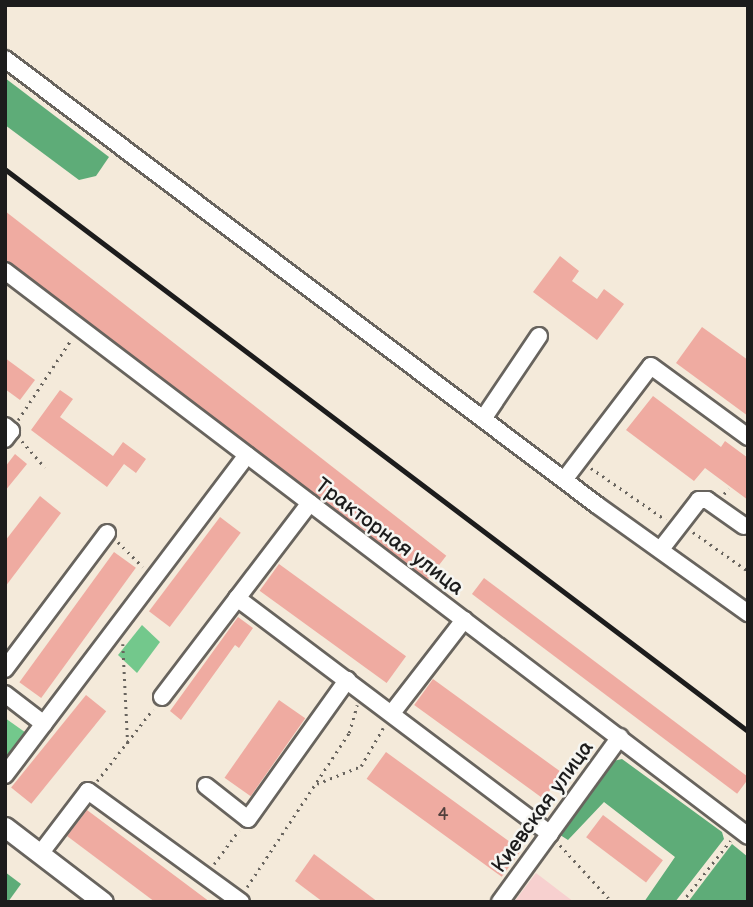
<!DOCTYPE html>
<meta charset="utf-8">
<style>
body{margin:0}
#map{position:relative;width:753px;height:907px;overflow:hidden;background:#f4eada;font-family:"Balsamiq Sans",sans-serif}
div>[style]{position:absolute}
.built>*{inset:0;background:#f7d0cf}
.green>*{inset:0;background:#73c88c}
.forest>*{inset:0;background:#5eac78}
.building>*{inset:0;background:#efaba1;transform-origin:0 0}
.path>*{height:2.5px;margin-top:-1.25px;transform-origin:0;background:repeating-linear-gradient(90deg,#68645e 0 2px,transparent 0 7px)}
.roads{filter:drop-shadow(2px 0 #68645e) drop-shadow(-2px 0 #68645e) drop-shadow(0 2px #68645e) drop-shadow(0 -2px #68645e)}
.minor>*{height:16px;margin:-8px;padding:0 8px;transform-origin:8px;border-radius:8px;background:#fff}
.major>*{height:19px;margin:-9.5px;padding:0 9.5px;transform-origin:9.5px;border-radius:9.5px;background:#fff}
.rail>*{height:4.5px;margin:-2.25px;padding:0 2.25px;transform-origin:2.25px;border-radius:2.25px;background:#1c1c1c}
span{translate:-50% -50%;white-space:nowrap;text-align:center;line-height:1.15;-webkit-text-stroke:5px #f6f6f2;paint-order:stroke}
.number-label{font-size:18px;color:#51403d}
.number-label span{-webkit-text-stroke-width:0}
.street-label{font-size:21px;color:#1c1c1c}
.frame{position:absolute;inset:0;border:7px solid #1c1c1c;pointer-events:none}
</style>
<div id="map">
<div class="built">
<div style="clip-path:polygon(536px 873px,574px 902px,514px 902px)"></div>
</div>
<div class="green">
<div style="clip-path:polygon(142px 625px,160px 642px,137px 673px,118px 655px)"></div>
<div style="clip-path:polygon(5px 718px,29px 735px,11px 760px,5px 756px)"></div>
</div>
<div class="forest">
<div style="clip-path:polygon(5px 78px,109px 157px,96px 176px,79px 180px,5px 125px)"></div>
<div style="clip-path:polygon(622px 759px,722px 832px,724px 839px,675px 902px,644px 902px,675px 857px,604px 802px,568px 840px,557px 833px,609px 762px)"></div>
<div style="clip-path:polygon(732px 844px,748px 857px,748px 902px,688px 902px)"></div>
<div style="clip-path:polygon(5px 872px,21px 884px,8px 902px,5px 902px)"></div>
</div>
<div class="building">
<div style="left:5px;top:211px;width:560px;height:38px;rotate:38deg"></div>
<div style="clip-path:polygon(560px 256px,579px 271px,572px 281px,597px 299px,604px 289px,624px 304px,597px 340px,533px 292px)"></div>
<div style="clip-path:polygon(702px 327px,748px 360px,748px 416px,676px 363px)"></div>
<div style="clip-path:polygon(5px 358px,35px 380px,20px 400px,5px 389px)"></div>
<div style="clip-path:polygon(60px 390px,73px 399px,60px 417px,113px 456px,123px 442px,146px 459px,136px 473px,124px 464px,107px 487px,31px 430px)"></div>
<div style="clip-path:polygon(653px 396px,721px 447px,725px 441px,748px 458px,748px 500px,705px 468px,694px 481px,626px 430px)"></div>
<div style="clip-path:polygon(15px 454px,27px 464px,5px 491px,5px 467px)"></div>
<div style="clip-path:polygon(40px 496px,61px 513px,5px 587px,5px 541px)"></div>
<div style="left:220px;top:517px;width:26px;height:118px;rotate:37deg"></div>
<div style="left:114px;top:552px;width:27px;height:161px;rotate:36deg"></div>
<div style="left:279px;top:564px;width:157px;height:33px;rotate:36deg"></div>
<div style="left:484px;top:578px;width:332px;height:20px;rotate:37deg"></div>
<div style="clip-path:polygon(238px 617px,253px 628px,239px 648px,235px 645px,181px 720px,170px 711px)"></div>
<div style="left:433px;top:679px;width:160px;height:32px;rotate:36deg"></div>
<div style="left:86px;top:695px;width:26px;height:119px;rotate:39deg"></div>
<div style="left:279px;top:700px;width:32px;height:95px;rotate:35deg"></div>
<div style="left:386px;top:752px;width:167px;height:33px;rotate:36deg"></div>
<div style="clip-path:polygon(87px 810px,210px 902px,155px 902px,67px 836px)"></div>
<div style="left:603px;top:815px;width:75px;height:28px;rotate:37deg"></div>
<div style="clip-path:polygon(314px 854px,378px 902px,323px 902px,295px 881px)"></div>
</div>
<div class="path">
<div style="left:18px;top:420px;width:95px;rotate:-56.6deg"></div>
<div style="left:22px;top:441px;width:35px;rotate:49deg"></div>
<div style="left:591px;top:468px;width:91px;rotate:34.7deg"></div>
<div style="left:724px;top:494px;width:7px;rotate:-56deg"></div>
<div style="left:693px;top:532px;width:67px;rotate:35.3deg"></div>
<div style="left:118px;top:542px;width:35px;rotate:45deg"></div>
<div style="left:123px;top:644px;width:101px;rotate:87.2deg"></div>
<div style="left:97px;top:781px;width:91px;rotate:-52.1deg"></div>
<div style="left:317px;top:784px;width:48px;rotate:-22.2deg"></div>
<div style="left:361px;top:766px;width:44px;rotate:-59.9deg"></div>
<div style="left:560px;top:845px;width:77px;rotate:47.6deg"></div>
<div style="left:214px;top:864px;width:42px;rotate:-53.7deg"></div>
<div style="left:247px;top:887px;width:185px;rotate:-56.5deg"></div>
<div style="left:349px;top:733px;width:29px;rotate:-74deg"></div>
<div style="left:682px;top:902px;width:78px;rotate:-51.8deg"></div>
</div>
<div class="roads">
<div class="minor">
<div style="left:5px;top:59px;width:741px;rotate:36.99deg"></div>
<div style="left:597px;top:505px;width:186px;rotate:35.6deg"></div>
<div style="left:5px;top:271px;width:933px;rotate:37.25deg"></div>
<div style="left:483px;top:419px;width:100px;rotate:-56deg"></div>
<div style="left:5px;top:426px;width:8px;rotate:40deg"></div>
<div style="left:11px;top:431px;width:10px;rotate:127deg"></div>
<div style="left:564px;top:480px;width:143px;rotate:-52.7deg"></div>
<div style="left:651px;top:366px;width:120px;rotate:36.2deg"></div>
<div style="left:661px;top:549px;width:62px;rotate:-52.2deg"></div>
<div style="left:699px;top:500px;width:8px"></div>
<div style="left:707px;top:500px;width:45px;rotate:35.1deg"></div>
<div style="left:237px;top:598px;width:392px;rotate:37deg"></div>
<div style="left:5px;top:669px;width:170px;rotate:-53.1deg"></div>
<div style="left:5px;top:694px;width:49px;rotate:37.6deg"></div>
<div style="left:162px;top:697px;width:244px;rotate:-52.7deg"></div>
<div style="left:392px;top:713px;width:118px;rotate:-52.3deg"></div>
<div style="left:5px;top:775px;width:401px;rotate:-52.9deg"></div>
<div style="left:206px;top:786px;width:53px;rotate:38.2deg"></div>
<div style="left:248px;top:819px;width:171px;rotate:-54.5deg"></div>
<div style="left:40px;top:854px;width:79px;rotate:-52.7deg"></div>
<div style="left:88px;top:791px;width:189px;rotate:36deg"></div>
<div style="left:500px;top:902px;width:204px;rotate:-54deg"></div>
</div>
<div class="major">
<div style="left:5px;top:827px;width:123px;rotate:37.4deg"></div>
</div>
</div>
<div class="rail">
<div style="left:5px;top:169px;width:932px;rotate:37.1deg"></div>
</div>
<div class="number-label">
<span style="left:443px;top:815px">4</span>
</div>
<div class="street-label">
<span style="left:389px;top:537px;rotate:37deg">Тракторная улица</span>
<span style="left:543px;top:807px;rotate:-54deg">Киевская улица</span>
</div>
<div class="frame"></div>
</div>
